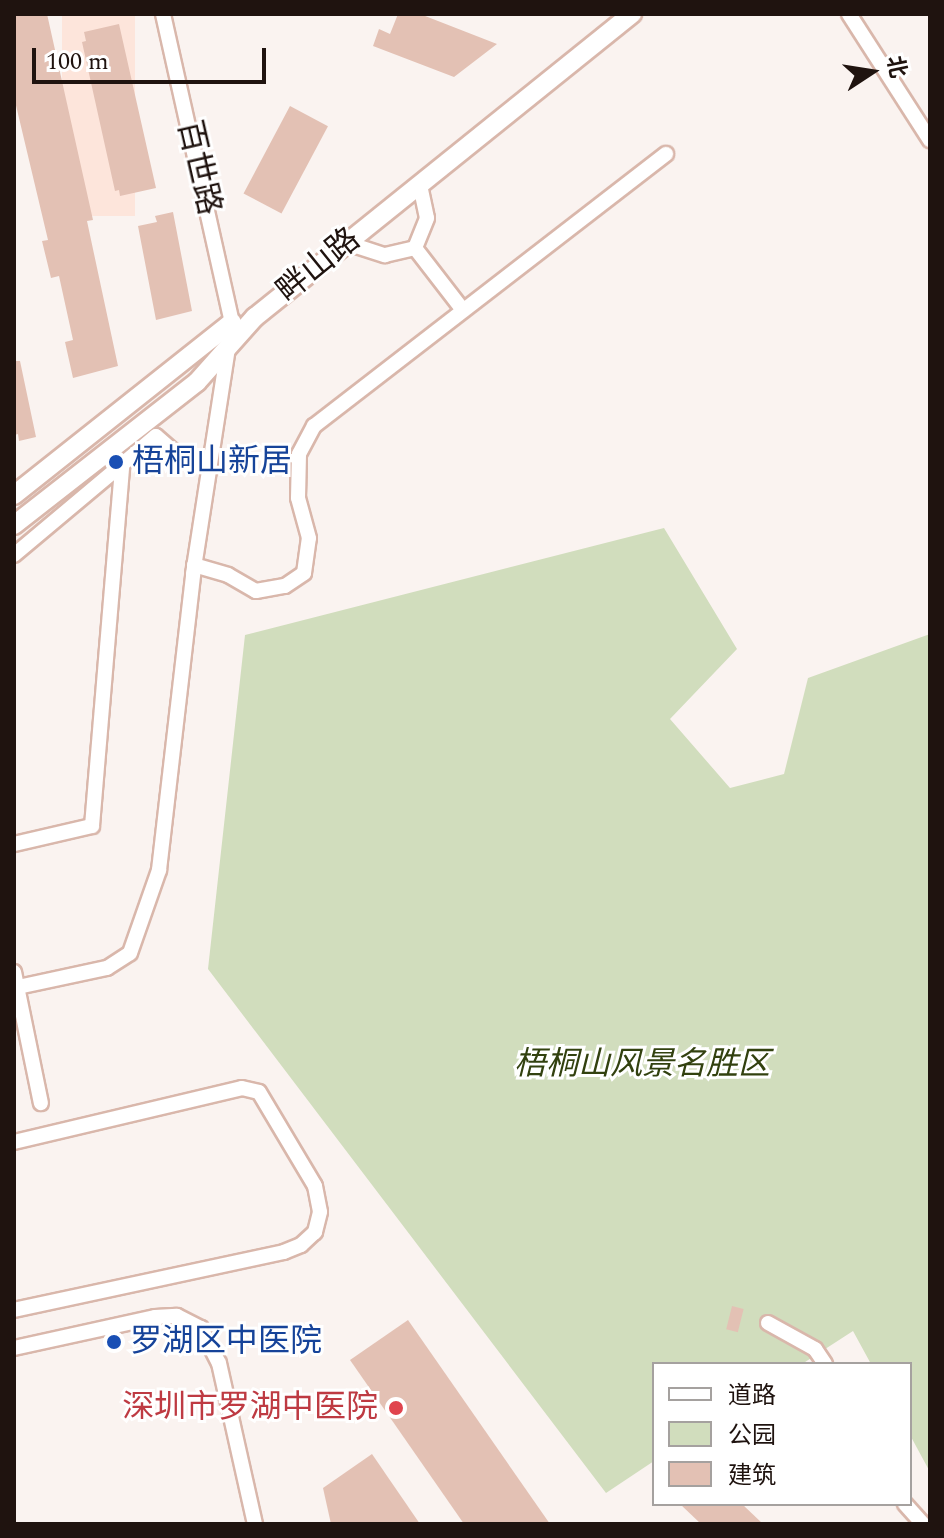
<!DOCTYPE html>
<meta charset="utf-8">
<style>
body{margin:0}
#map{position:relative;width:944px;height:1538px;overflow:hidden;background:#faf3f0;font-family:Spectral,"Noto Sans SC",serif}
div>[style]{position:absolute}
.industrial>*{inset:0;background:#fde5db;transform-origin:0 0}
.green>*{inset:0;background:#d1ddbd}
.building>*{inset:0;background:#e3c1b4;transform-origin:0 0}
.roads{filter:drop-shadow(2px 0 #d9b7ab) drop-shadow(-2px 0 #d9b7ab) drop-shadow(0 2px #d9b7ab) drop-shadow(0 -2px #d9b7ab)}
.street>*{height:14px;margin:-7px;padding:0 7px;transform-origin:7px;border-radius:7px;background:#fff}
.secondary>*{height:18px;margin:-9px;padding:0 9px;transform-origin:9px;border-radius:9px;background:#fff}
.dots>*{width:22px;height:22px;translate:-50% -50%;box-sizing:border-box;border:4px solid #fff;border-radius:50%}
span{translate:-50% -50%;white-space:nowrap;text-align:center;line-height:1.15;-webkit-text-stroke:6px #fff;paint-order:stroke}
.street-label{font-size:32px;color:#1f130f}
.transit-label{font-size:32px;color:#164399}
.left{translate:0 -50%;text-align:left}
.park-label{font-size:32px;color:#32410f;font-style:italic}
.health-label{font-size:32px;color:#be3a42}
.right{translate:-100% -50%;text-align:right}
.frame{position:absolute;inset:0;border:16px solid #1f130f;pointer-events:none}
.legend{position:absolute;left:652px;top:1362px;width:260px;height:144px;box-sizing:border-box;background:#fff;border:2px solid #a5a19f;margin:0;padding:10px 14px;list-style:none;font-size:24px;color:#1f130f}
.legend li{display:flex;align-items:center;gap:16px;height:40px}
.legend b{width:40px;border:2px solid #a5a19f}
.north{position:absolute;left:832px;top:32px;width:80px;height:80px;-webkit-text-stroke:6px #fff;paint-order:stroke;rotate:78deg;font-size:22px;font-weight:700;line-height:32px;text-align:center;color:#1f130f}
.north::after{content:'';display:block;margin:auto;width:28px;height:36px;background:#1f130f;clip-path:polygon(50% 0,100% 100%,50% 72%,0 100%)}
.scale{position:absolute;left:32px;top:48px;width:234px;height:36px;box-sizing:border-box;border:4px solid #1f130f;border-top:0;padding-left:10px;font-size:24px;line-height:28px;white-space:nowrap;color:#1f130f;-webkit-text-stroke:6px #fff;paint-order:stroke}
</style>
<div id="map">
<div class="industrial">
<div style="left:62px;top:14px;width:73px;height:202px"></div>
</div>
<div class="green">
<div style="clip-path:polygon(664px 528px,737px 649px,670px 719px,730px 788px,784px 774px,808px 678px,930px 634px,930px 1472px,910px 1435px,910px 1364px,871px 1364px,853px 1331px,802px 1364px,654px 1364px,654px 1461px,606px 1493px,208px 969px,245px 635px)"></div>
</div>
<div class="building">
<div style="clip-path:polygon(47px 14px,93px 220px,87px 221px,118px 366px,73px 378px,65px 342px,73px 340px,59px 276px,51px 278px,42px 241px,48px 240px,14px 97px,14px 15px)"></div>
<div style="clip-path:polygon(398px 14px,420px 14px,497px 44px,454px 77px,373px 46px,379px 29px,390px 34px)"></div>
<div style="clip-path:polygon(119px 24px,156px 188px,120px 196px,119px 190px,115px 191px,82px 42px,86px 41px,84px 32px)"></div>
<div style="left:290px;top:106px;width:43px;height:99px;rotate:28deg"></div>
<div style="clip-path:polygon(173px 212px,192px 311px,156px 320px,138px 226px,157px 222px,155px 216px)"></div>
<div style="clip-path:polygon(14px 361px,20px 361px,36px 437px,19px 441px,18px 434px,14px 435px)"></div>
<div style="left:732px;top:1306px;width:12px;height:24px;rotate:14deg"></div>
<div style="clip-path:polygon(408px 1320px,550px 1524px,464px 1524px,350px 1360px)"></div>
<div style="clip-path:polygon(372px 1454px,420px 1524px,331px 1524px,323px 1488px)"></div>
<div style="clip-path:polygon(680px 1504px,742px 1504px,763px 1524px,701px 1524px)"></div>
</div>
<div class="roads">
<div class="street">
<div style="left:163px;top:14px;width:316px;rotate:77.4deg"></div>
<div style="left:849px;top:14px;width:150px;rotate:57.3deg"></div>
<div style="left:347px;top:243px;width:40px;rotate:18deg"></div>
<div style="left:385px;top:255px;width:31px;rotate:-13deg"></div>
<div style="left:415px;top:248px;width:32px;rotate:-68deg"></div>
<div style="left:427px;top:218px;width:35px;rotate:-102deg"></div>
<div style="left:415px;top:248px;width:78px;rotate:52.3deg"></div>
<div style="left:14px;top:555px;width:185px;rotate:-40deg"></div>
<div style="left:156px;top:436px;width:35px;rotate:41deg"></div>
<div style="left:194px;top:565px;width:35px;rotate:16deg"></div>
<div style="left:228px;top:575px;width:32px;rotate:30deg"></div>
<div style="left:256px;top:591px;width:29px;rotate:-10deg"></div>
<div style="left:285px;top:586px;width:23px;rotate:-34deg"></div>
<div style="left:304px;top:573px;width:35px;rotate:-82deg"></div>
<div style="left:309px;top:538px;width:41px;rotate:-105.4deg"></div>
<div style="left:298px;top:498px;width:44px;rotate:-88.7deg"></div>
<div style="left:299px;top:454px;width:32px;rotate:-62deg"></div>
<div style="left:314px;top:426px;width:445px;rotate:-37.7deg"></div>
<div style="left:14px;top:844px;width:80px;rotate:-13deg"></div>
<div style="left:92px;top:826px;width:362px;rotate:-85.2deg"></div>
<div style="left:14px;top:972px;width:134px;rotate:78.4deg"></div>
<div style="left:18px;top:987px;width:91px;rotate:-12.1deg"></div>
<div style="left:107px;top:968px;width:27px;rotate:-33deg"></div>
<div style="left:130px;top:953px;width:88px;rotate:-70.7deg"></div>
<div style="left:159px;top:870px;width:298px;rotate:-83.4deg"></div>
<div style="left:193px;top:574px;width:230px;rotate:-81.2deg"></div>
<div style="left:14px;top:1142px;width:234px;rotate:-13.3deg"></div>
<div style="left:242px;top:1088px;width:17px;rotate:13deg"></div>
<div style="left:259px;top:1092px;width:109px;rotate:59.2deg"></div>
<div style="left:315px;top:1186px;width:26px;rotate:79deg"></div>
<div style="left:320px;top:1212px;width:21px;rotate:104deg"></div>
<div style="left:315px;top:1232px;width:19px;rotate:137deg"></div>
<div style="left:301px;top:1245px;width:18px;rotate:158deg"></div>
<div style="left:284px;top:1252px;width:276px;rotate:167.9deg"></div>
<div style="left:768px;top:1323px;width:54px;rotate:29deg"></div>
<div style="left:815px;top:1349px;width:18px;rotate:56deg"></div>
<div style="left:14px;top:1348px;width:144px;rotate:-12.4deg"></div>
<div style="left:155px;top:1317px;width:22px;rotate:-3deg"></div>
<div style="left:177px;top:1316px;width:27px;rotate:27deg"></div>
<div style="left:201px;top:1328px;width:39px;rotate:63deg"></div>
<div style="left:219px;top:1363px;width:165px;rotate:77.4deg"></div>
<div style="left:905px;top:1504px;width:27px;rotate:48deg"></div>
</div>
<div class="secondary">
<div style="left:14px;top:495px;width:278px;rotate:-38.4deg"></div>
<div style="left:14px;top:525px;width:232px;rotate:-38deg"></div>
<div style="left:197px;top:382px;width:87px;rotate:-48.3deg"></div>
<div style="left:255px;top:317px;width:484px;rotate:-38.8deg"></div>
</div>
</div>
<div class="dots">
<div style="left:116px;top:462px;background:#1a4fb4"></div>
<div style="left:114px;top:1342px;background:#1a4fb4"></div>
<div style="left:396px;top:1408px;background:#e0444e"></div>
</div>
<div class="street-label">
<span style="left:198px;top:168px;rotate:77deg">百世路</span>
<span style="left:319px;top:266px;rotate:-39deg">畔山路</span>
</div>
<div class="transit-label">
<span class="left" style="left:132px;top:462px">梧桐山新居</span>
<span class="left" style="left:130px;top:1342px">罗湖区中医院</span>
</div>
<div class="park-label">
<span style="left:642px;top:1065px">梧桐山风景名胜区</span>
</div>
<div class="health-label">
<span class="right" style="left:378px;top:1408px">深圳市罗湖中医院</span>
</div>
<div class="frame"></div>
<ul class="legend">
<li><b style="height:10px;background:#fff"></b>道路</li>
<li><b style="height:22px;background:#d1ddbd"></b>公园</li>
<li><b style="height:22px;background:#e3c1b4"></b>建筑</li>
</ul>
<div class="north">北</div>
<div class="scale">100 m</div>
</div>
